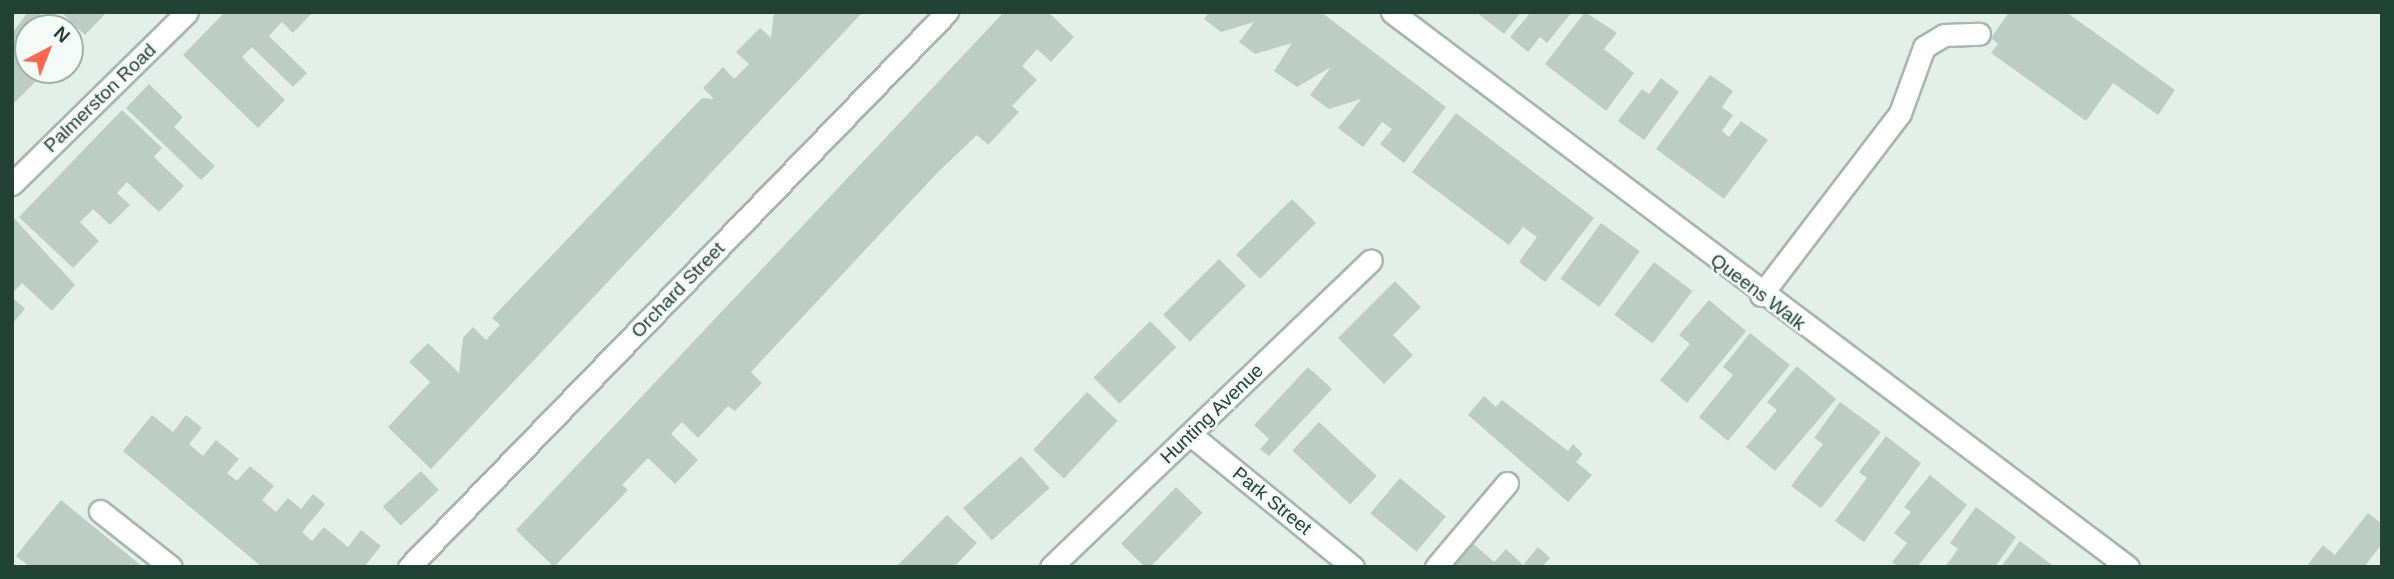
<!DOCTYPE html>
<style>
body{margin:0}
#map{position:relative;width:2394px;height:579px;overflow:hidden;background:#e4efe9;font-family:Helvetica,sans-serif}
div>[style]{position:absolute}
.building>*{inset:0;background:#bbcdc4;transform-origin:0 0}
.roads{filter:drop-shadow(2px 0 #a6b8b0) drop-shadow(-2px 0 #a6b8b0) drop-shadow(0 2px #a6b8b0) drop-shadow(0 -2px #a6b8b0)}
.minor>*{height:21px;margin:-10.5px;padding:0 10.5px;transform-origin:10.5px;border-radius:10.5px;background:#fff}
span{translate:-50% -50%;white-space:nowrap;text-align:center;line-height:1.15;-webkit-text-stroke:5px #f5fbf7;paint-order:stroke}
.street-label{font-size:19px;color:#214336}
.frame{position:absolute;inset:0;border:14px solid #214336;pointer-events:none}
.north{position:absolute;left:14px;top:14px;width:70px;height:70px;box-sizing:border-box;background:#f5fbf7;border:2px solid #a0b1aa;border-radius:50%;rotate:42deg;font-size:19px;font-weight:700;line-height:28px;text-align:center;color:#214336}
.north::after{content:'';display:block;margin:auto;width:24px;height:32px;background:#ff6752;clip-path:polygon(50% 0,100% 100%,50% 72%,0 100%)}
</style>
<div id="map">
<div class="building">
<div style="clip-path:polygon(28px 12px,37px 12px,53px 28px,28px 28px,28px 70px,47px 70px,12px 105px,12px 33px)"></div>
<div style="clip-path:polygon(61px 12px,107px 12px,85px 35px)"></div>
<div style="clip-path:polygon(225px 12px,313px 12px,293px 33px,282px 22px,269px 36px,307px 73px,293px 87px,252px 47px,242px 57px,285px 100px,258px 128px,183px 55px)"></div>
<div style="clip-path:polygon(774px 12px,863px 12px,431px 469px,388px 427px,430px 382px,409px 362px,428px 343px,459px 373px,463px 338px,473px 327px,486px 340px,500px 325px,492px 318px,702px 98px,714px 99px,703px 88px,723px 67px,734px 79px,749px 64px,736px 52px,760px 28px,771px 38px)"></div>
<div style="clip-path:polygon(1004px 12px,1048px 12px,1074px 37px,1051px 62px,1037px 49px,1022px 66px,1037px 80px,1012px 106px,1019px 112px,988px 145px,977px 135px,939px 171px,751px 372px,762px 383px,735px 411px,728px 406px,698px 438px,682px 422px,671px 434px,698px 460px,675px 484px,648px 458px,622px 485px,628px 490px,554px 567px,516px 530px)"></div>
<div style="clip-path:polygon(1209px 12px,1321px 12px,1446px 107px,1404px 163px,1380px 144px,1392px 129px,1382px 122px,1363px 147px,1338px 128px,1361px 99px,1329px 109px,1310px 95px,1331px 67px,1297px 87px,1274px 71px,1292px 43px,1255px 54px,1239px 42px,1254px 22px,1221px 32px,1204px 19px)"></div>
<div style="clip-path:polygon(1476px 12px,1521px 12px,1504px 34px)"></div>
<div style="clip-path:polygon(1531px 12px,1572px 12px,1547px 43px,1540px 37px,1528px 52px,1510px 37px)"></div>
<div style="clip-path:polygon(1585px 12px,1617px 33px,1604px 49px,1634px 73px,1606px 111px,1545px 64px)"></div>
<div style="clip-path:polygon(2009px 12px,2066px 12px,2175px 90px,2158px 115px,2113px 83px,2086px 121px,1991px 53px,1998px 44px,1991px 38px)"></div>
<div style="clip-path:polygon(1710px 75px,1733px 91px,1722px 107px,1733px 115px,1722px 131px,1729px 137px,1741px 121px,1768px 140px,1724px 199px,1656px 149px)"></div>
<div style="clip-path:polygon(1661px 78px,1679px 92px,1644px 140px,1618px 121px,1642px 89px,1649px 94px)"></div>
<div style="clip-path:polygon(149px 84px,183px 117px,174px 127px,215px 166px,201px 180px,126px 108px)"></div>
<div style="clip-path:polygon(122px 110px,162px 148px,154px 157px,184px 186px,159px 212px,127px 182px,117px 193px,130px 205px,110px 225px,93px 209px,80px 222px,99px 241px,73px 268px,19px 217px)"></div>
<div style="clip-path:polygon(1456px 113px,1594px 218px,1545px 282px,1519px 262px,1537px 237px,1523px 227px,1509px 245px,1412px 172px)"></div>
<div style="left:1292px;top:199px;width:34px;height:79px;rotate:45deg"></div>
<div style="clip-path:polygon(12px 216px,75px 285px,52px 311px,22px 283px,12px 294px)"></div>
<div style="left:1601px;top:223px;width:48px;height:69px;rotate:36deg"></div>
<div style="left:1219px;top:259px;width:38px;height:79px;rotate:45deg"></div>
<div style="left:1654px;top:262px;width:48px;height:66px;rotate:37deg"></div>
<div style="clip-path:polygon(1395px 281px,1421px 307px,1393px 335px,1413px 355px,1384px 384px,1338px 338px)"></div>
<div style="clip-path:polygon(12px 297px,25px 309px,12px 324px)"></div>
<div style="clip-path:polygon(1709px 300px,1746px 331px,1687px 403px,1660px 380px,1690px 344px,1679px 335px)"></div>
<div style="left:1150px;top:321px;width:37px;height:80px;rotate:45deg"></div>
<div style="clip-path:polygon(1750px 333px,1790px 365px,1728px 441px,1699px 417px,1733px 375px,1723px 367px)"></div>
<div style="clip-path:polygon(1797px 366px,1836px 399px,1775px 471px,1746px 447px,1777px 410px,1767px 402px)"></div>
<div style="clip-path:polygon(1308px 367px,1332px 389px,1269px 456px,1260px 449px,1269px 439px,1254px 425px)"></div>
<div style="left:1087px;top:392px;width:42px;height:79px;rotate:43deg"></div>
<div style="clip-path:polygon(1484px 396px,1496px 407px,1502px 400px,1568px 451px,1573px 444px,1583px 454px,1576px 462px,1592px 475px,1568px 502px,1468px 415px)"></div>
<div style="clip-path:polygon(1840px 402px,1881px 432px,1821px 508px,1791px 486px,1823px 444px,1814px 438px)"></div>
<div style="clip-path:polygon(152px 415px,173px 432px,186px 415px,202px 428px,189px 444px,203px 456px,216px 440px,239px 459px,227px 473px,237px 481px,250px 466px,274px 486px,262px 500px,276px 512px,288px 498px,301px 509px,313px 494px,325px 504px,302px 532px,312px 541px,324px 527px,348px 547px,361px 530px,381px 546px,364px 567px,262px 567px,123px 451px)"></div>
<div style="left:1319px;top:422px;width:79px;height:39px;rotate:43deg"></div>
<div style="clip-path:polygon(1886px 436px,1921px 463px,1864px 542px,1835px 521px,1867px 478px,1859px 472px)"></div>
<div style="left:1021px;top:456px;width:43px;height:78px;rotate:48deg"></div>
<div style="left:421px;top:471px;width:26px;height:52px;rotate:47deg"></div>
<div style="clip-path:polygon(1930px 475px,1967px 505px,1917px 567px,1898px 567px,1892px 562px,1907px 543px,1894px 533px,1911px 512px,1904px 507px)"></div>
<div style="left:1400px;top:478px;width:60px;height:46px;rotate:40deg"></div>
<div style="left:1176px;top:487px;width:37px;height:79px;rotate:44deg"></div>
<div style="clip-path:polygon(61px 500px,143px 567px,30px 567px,16px 556px)"></div>
<div style="clip-path:polygon(1976px 507px,2016px 537px,1995px 567px,1945px 567px,1958px 549px,1950px 543px)"></div>
<div style="clip-path:polygon(2368px 513px,2382px 524px,2382px 544px,2364px 567px,2306px 567px,2323px 545px,2335px 555px)"></div>
<div style="clip-path:polygon(947px 515px,977px 543px,954px 567px,896px 567px)"></div>
<div style="clip-path:polygon(1469px 540px,1494px 562px,1506px 549px,1523px 565px,1538px 547px,1550px 558px,1542px 567px,1446px 567px)"></div>
<div style="clip-path:polygon(2020px 541px,2055px 567px,2001px 567px)"></div>
</div>
<div class="roads">
<div class="minor">
<div style="left:1392px;top:12px;width:922px;rotate:37.02deg"></div>
<div style="left:12px;top:184px;width:245px;rotate:-44.5deg"></div>
<div style="left:1761px;top:295px;width:229px;rotate:-52.6deg"></div>
<div style="left:1900px;top:113px;width:70px;rotate:-70deg"></div>
<div style="left:1924px;top:47px;width:23px;rotate:-31deg"></div>
<div style="left:1944px;top:35px;width:35px;rotate:-2deg"></div>
<div style="left:1191px;top:435px;width:209px;rotate:39.2deg"></div>
<div style="left:100px;top:511px;width:90px;rotate:38.3deg"></div>
<div style="left:409px;top:567px;width:773px;rotate:-45.89deg"></div>
<div style="left:1051px;top:567px;width:443px;rotate:-43.8deg"></div>
<div style="left:1436px;top:567px;width:110px;rotate:-49.8deg"></div>
</div>
</div>
<div class="street-label">
<span style="left:100px;top:98px;rotate:-44deg">Palmerston Road</span>
<span style="left:678px;top:290px;rotate:-46deg">Orchard Street</span>
<span style="left:1758px;top:292px;rotate:37deg">Queens Walk</span>
<span style="left:1212px;top:414px;rotate:-44deg">Hunting Avenue</span>
<span style="left:1272px;top:501px;rotate:39deg">Park Street</span>
</div>
<div class="frame"></div>
<div class="north">N</div>
</div>
